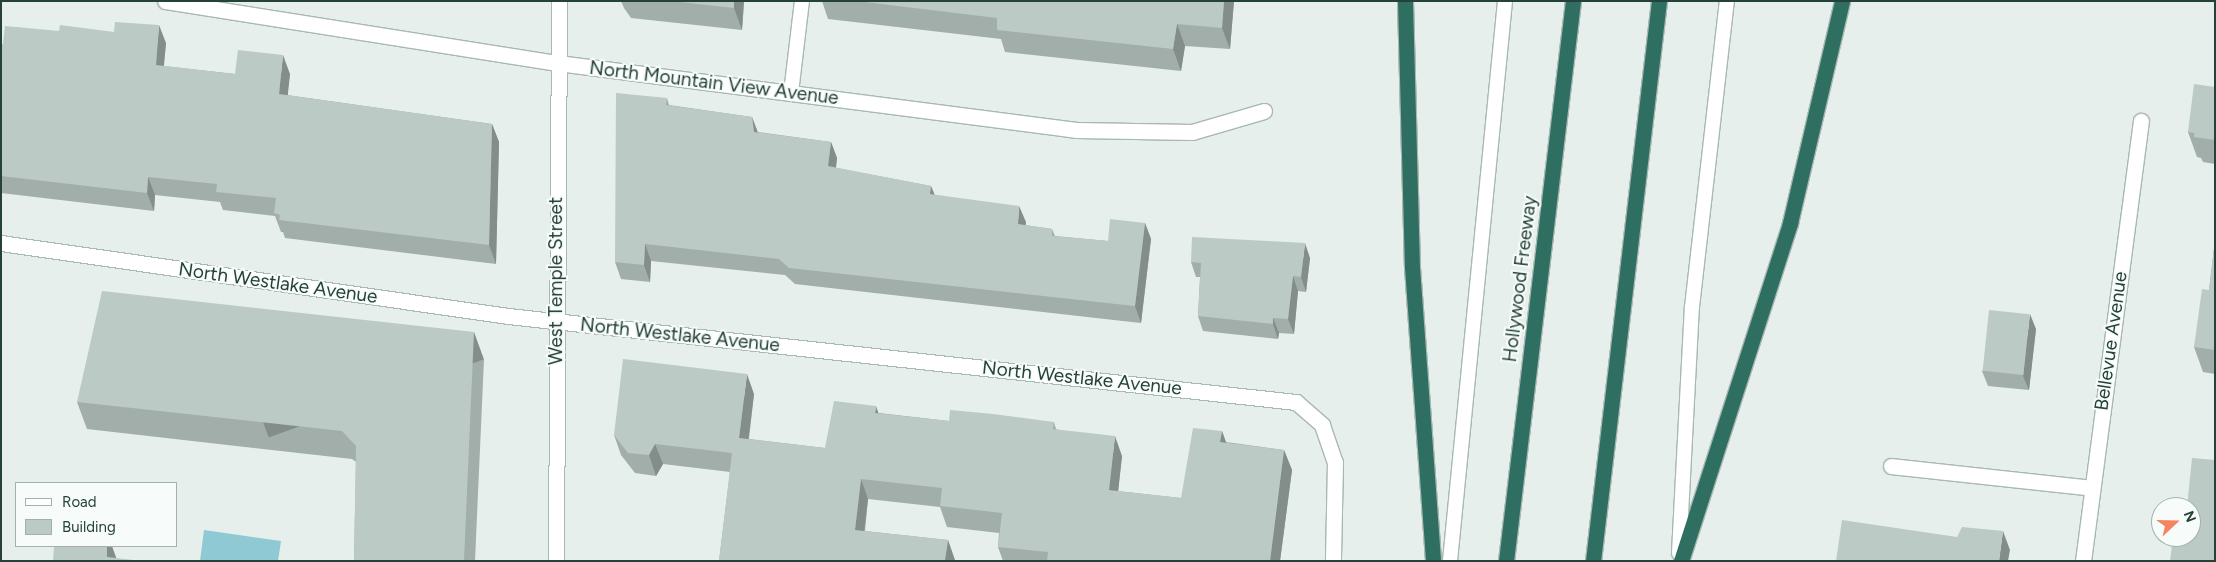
<!DOCTYPE html>
<style>
body{margin:0}
#map{position:relative;width:2216px;height:562px;overflow:hidden;background:#e6efeb;font-family:Figtree,sans-serif}
div>[style]{position:absolute}
.water>*{inset:0;background:#8ec9d4}
.roads{filter:drop-shadow(1px 0 #a8b8b2) drop-shadow(-1px 0 #a8b8b2) drop-shadow(0 1px #a8b8b2) drop-shadow(0 -1px #a8b8b2)}
.service>*{height:14px;margin:-7px;padding:0 7px;transform-origin:7px;border-radius:7px;background:#fff}
.minor>*{height:15px;margin:-7.5px;padding:0 7.5px;transform-origin:7.5px;border-radius:7.5px;background:#fff}
.secondary>*{height:15px;margin:-7.5px;padding:0 7.5px;transform-origin:7.5px;border-radius:7.5px;background:#fff}
.motorway>*{height:15px;margin:-7.5px;padding:0 7.5px;transform-origin:7.5px;border-radius:7.5px;background:#2f6f62}
.wall>*{inset:0;background:#a1aea9}
.shaded-wall>*{inset:0;background:#838d89;transform-origin:0 0}
.building>*{inset:0;background:#bbcac4;transform-origin:0 0}
span{translate:-50% -50%;white-space:nowrap;text-align:center;line-height:1.15;-webkit-text-stroke:4px #f7fbf9;paint-order:stroke}
.street-label{font-size:19px;color:#24423a}
.frame{position:absolute;inset:0;border:2px solid #24423a;pointer-events:none}
.legend{position:absolute;left:15px;top:482px;width:162px;height:65px;box-sizing:border-box;background:#f7fbf9;border:1px solid #a3b1ad;margin:0;padding:6px 9px;list-style:none;font-size:15px;color:#24423a}
.legend li{display:flex;align-items:center;gap:10px;height:25px}
.legend b{width:25px;border:1px solid #a3b1ad}
.north{position:absolute;left:2151px;top:497px;width:50px;height:50px;box-sizing:border-box;background:#f7fbf9;border:1px solid #a3b1ad;border-radius:50%;rotate:69deg;font-size:14px;font-weight:700;line-height:20px;text-align:center;color:#24423a}
.north::after{content:'';display:block;margin:auto;width:18px;height:22px;background:#f4845f;clip-path:polygon(50% 0,100% 100%,50% 72%,0 100%)}
</style>
<div id="map">
<div class="water">
<div style="clip-path:polygon(204px 530px,281px 541px,278px 561px,200px 561px)"></div>
</div>
<div class="roads">
<div class="service">
<div style="left:791px;top:93px;width:93px;rotate:-83.2deg"></div>
<div style="left:1679px;top:553px;width:246px;rotate:-87deg"></div>
<div style="left:1692px;top:307px;width:308px;rotate:-83.5deg"></div>
<div style="left:1450px;top:561px;width:563px;rotate:-84.39deg"></div>
</div>
<div class="minor">
<div style="left:165px;top:1px;width:398px;rotate:9deg"></div>
<div style="left:558px;top:63px;width:523px;rotate:7.36deg"></div>
<div style="left:1077px;top:130px;width:115px;rotate:1deg"></div>
<div style="left:1192px;top:132px;width:75px;rotate:-16.3deg"></div>
<div style="left:1px;top:243px;width:512px;rotate:8.19deg"></div>
<div style="left:508px;top:316px;width:793px;rotate:6.23deg"></div>
<div style="left:1296px;top:402px;width:35px;rotate:41deg"></div>
<div style="left:1322px;top:425px;width:39px;rotate:71deg"></div>
<div style="left:1335px;top:462px;width:99px;rotate:91.2deg"></div>
<div style="left:1891px;top:466px;width:202px;rotate:6.2deg"></div>
<div style="left:2083px;top:561px;width:444px;rotate:-82.5deg"></div>
</div>
<div class="secondary">
<div style="left:556px;top:561px;width:560px;rotate:-89.69deg"></div>
</div>
<div class="motorway">
<div style="left:1405px;top:1px;width:266px;rotate:88.5deg"></div>
<div style="left:1412px;top:267px;width:295px;rotate:85.9deg"></div>
<div style="left:1506px;top:561px;width:564px;rotate:-83.18deg"></div>
<div style="left:1593px;top:561px;width:564px;rotate:-83.28deg"></div>
<div style="left:1681px;top:561px;width:355px;rotate:-72.1deg"></div>
<div style="left:1790px;top:223px;width:228px;rotate:-76.8deg"></div>
</div>
</div>
<div class="wall">
<div style="clip-path:polygon(621px 1px,744px 1px,742px 30px,631px 18px,624px 8px)"></div>
<div style="clip-path:polygon(822px 1px,1234px 1px,1230px 49px,1185px 46px,1181px 71px,1005px 52px,1001px 39px,828px 19px)"></div>
<div style="clip-path:polygon(166px 43px,164px 66px,235px 74px,290px 74px,287px 95px,492px 124px,499px 142px,496px 264px,285px 238px,283px 232px,281px 232px,275px 216px,223px 210px,220px 202px,155px 195px,154px 211px,1px 193px,1px 44px)"></div>
<div style="clip-path:polygon(2215px 87px,2215px 164px,2203px 162px,2201px 158px,2197px 157px,2188px 132px)"></div>
<div style="clip-path:polygon(667px 98px,669px 105px,752px 117px,758px 132px,831px 142px,837px 158px,836px 168px,931px 186px,935px 195px,1026px 222px,1025px 225px,1052px 229px,1055px 236px,1108px 241px,1145px 223px,1151px 239px,1141px 323px,795px 284px,785px 275px,651px 261px,650px 282px,621px 279px,615px 262px)"></div>
<div style="clip-path:polygon(2215px 240px,2215px 374px,2203px 372px,2194px 347px,2209px 290px)"></div>
<div style="clip-path:polygon(1310px 258px,1306px 292px,1298px 291px,1294px 334px,1279px 333px,1278px 339px,1203px 331px,1198px 316px,1200px 277px,1196px 277px,1191px 262px)"></div>
<div style="clip-path:polygon(2036px 329px,2029px 390px,1988px 386px,1982px 371px)"></div>
<div style="clip-path:polygon(484px 359px,475px 561px,354px 561px,356px 462px,352px 459px,87px 429px,77px 402px)"></div>
<div style="clip-path:polygon(754px 394px,749px 439px,825px 448px,879px 413px,949px 421px,1054px 422px,1056px 429px,1122px 456px,1118px 491px,1181px 498px,1222px 431px,1226px 442px,1284px 450px,1292px 470px,1280px 561px,1003px 561px,998px 547px,999px 533px,947px 527px,940px 507px,868px 499px,865px 531px,948px 540px,955px 561px,719px 561px,730px 472px,663px 464px,656px 476px,635px 473px,621px 455px,614px 435px)"></div>
</div>
<div class="shaded-wall">
<div style="clip-path:polygon(734px 1px,744px 1px,742px 30px,734px 8px)"></div>
<div style="clip-path:polygon(1224px 1px,1234px 1px,1230px 49px,1222px 28px)"></div>
<div style="clip-path:polygon(1177px 24px,1185px 46px,1181px 71px,1173px 49px)"></div>
<div style="clip-path:polygon(159px 25px,166px 43px,162px 83px,156px 65px)"></div>
<div style="clip-path:polygon(283px 55px,290px 74px,286px 112px,279px 94px)"></div>
<div style="clip-path:polygon(752px 117px,758px 134px,754px 132px)"></div>
<div style="clip-path:polygon(492px 124px,499px 142px,496px 264px,489px 245px)"></div>
<div style="clip-path:polygon(831px 142px,837px 158px,834px 183px,828px 166px)"></div>
<div style="clip-path:polygon(148px 177px,155px 195px,154px 211px,147px 193px)"></div>
<div style="clip-path:polygon(931px 186px,937px 202px,930px 194px)"></div>
<div style="clip-path:polygon(1019px 206px,1026px 222px,1024px 241px,1018px 224px)"></div>
<div style="clip-path:polygon(1145px 223px,1151px 239px,1141px 323px,1135px 306px)"></div>
<div style="clip-path:polygon(1305px 243px,1310px 258px,1306px 292px,1301px 277px)"></div>
<div style="clip-path:polygon(645px 244px,651px 261px,650px 282px,644px 265px)"></div>
<div style="clip-path:polygon(1293px 276px,1298px 291px,1294px 334px,1288px 319px)"></div>
<div style="clip-path:polygon(2030px 314px,2036px 329px,2029px 390px,2023px 376px)"></div>
<div style="clip-path:polygon(1273px 318px,1279px 333px,1278px 339px,1273px 324px)"></div>
<div style="left:474px;top:332px;width:29px;height:229px;rotate:70deg"></div>
<div style="clip-path:polygon(747px 374px,754px 394px,746px 458px,739px 438px)"></div>
<div style="clip-path:polygon(876px 406px,883px 426px,875px 413px)"></div>
<div style="clip-path:polygon(1222px 431px,1229px 451px,1220px 442px)"></div>
<div style="clip-path:polygon(1115px 436px,1122px 456px,1116px 511px,1109px 490px)"></div>
<div style="clip-path:polygon(655px 444px,663px 464px,656px 476px,649px 455px)"></div>
<div style="clip-path:polygon(1284px 450px,1292px 470px,1280px 561px,1270px 561px)"></div>
<div style="clip-path:polygon(861px 479px,868px 499px,862px 550px,855px 530px)"></div>
<div style="clip-path:polygon(2003px 531px,2010px 550px,2008px 561px,1999px 561px)"></div>
<div style="clip-path:polygon(948px 540px,955px 560px,955px 561px,945px 560px)"></div>
<div style="clip-path:polygon(107px 546px,112px 546px,117px 560px,107px 557px)"></div>
</div>
<div class="building">
<div style="clip-path:polygon(670px 1px,734px 1px,734px 8px)"></div>
<div style="clip-path:polygon(856px 1px,1224px 1px,1222px 28px,1177px 24px,1173px 49px,997px 30px,997px 18px)"></div>
<div style="clip-path:polygon(115px 22px,159px 25px,156px 65px,235px 74px,238px 50px,283px 55px,279px 94px,492px 124px,489px 245px,279px 220px,280px 215px,274px 213px,276px 198px,216px 192px,217px 184px,148px 177px,147px 193px,1px 176px,1px 44px,3px 44px,5px 26px,59px 31px,60px 25px,114px 32px)"></div>
<div style="clip-path:polygon(2194px 84px,2215px 87px,2215px 140px,2194px 137px,2194px 133px,2188px 132px)"></div>
<div style="clip-path:polygon(616px 93px,667px 98px,666px 105px,752px 117px,754px 132px,831px 142px,828px 166px,931px 186px,930px 194px,1019px 206px,1018px 224px,1052px 229px,1052px 236px,1108px 241px,1110px 219px,1145px 223px,1135px 306px,789px 268px,779px 259px,645px 244px,644px 265px,615px 262px)"></div>
<div style="clip-path:polygon(1192px 237px,1305px 243px,1301px 277px,1293px 276px,1288px 319px,1273px 318px,1273px 324px,1198px 316px,1201px 263px,1191px 262px)"></div>
<div style="clip-path:polygon(2215px 240px,2215px 350px,2194px 347px,2202px 289px,2209px 290px)"></div>
<div style="clip-path:polygon(102px 291px,474px 332px,464px 561px,354px 561px,356px 446px,342px 431px,77px 402px)"></div>
<div style="left:1989px;top:310px;width:41px;height:61px;rotate:6deg"></div>
<div style="clip-path:polygon(623px 359px,747px 374px,739px 438px,825px 448px,834px 401px,876px 406px,875px 413px,949px 421px,950px 410px,993px 414px,1054px 422px,1053px 429px,1115px 436px,1109px 490px,1181px 498px,1193px 428px,1222px 431px,1220px 442px,1284px 450px,1270px 561px,1047px 561px,1048px 552px,998px 547px,1002px 513px,940px 506px,942px 488px,861px 479px,855px 530px,948px 540px,945px 560px,952px 561px,719px 561px,732px 453px,655px 444px,649px 455px,628px 453px,614px 435px)"></div>
<div style="clip-path:polygon(2192px 458px,2215px 460px,2215px 561px,2170px 561px,2173px 537px,2191px 537px,2191px 507px,2187px 507px)"></div>
<div style="clip-path:polygon(1842px 520px,1957px 537px,1962px 527px,2003px 531px,1999px 561px,1836px 561px)"></div>
<div style="clip-path:polygon(54px 546px,107px 546px,107px 557px,142px 561px,53px 561px)"></div>
</div>
<div class="street-label">
<span style="left:714px;top:83px;rotate:7deg">North Mountain View Avenue</span>
<span style="left:1520px;top:279px;rotate:-83deg">Hollywood Freeway</span>
<span style="left:556px;top:281px;rotate:-90deg">West Temple Street</span>
<span style="left:278px;top:283px;rotate:8deg">North Westlake Avenue</span>
<span style="left:680px;top:335px;rotate:6deg">North Westlake Avenue</span>
<span style="left:2111px;top:341px;rotate:-82deg">Bellevue Avenue</span>
<span style="left:1082px;top:378px;rotate:6deg">North Westlake Avenue</span>
</div>
<div class="frame"></div>
<ul class="legend">
<li><b style="height:6px;background:#fff"></b>Road</li>
<li><b style="height:14px;background:#bbcac4"></b>Building</li>
</ul>
<div class="north">N</div>
</div>
